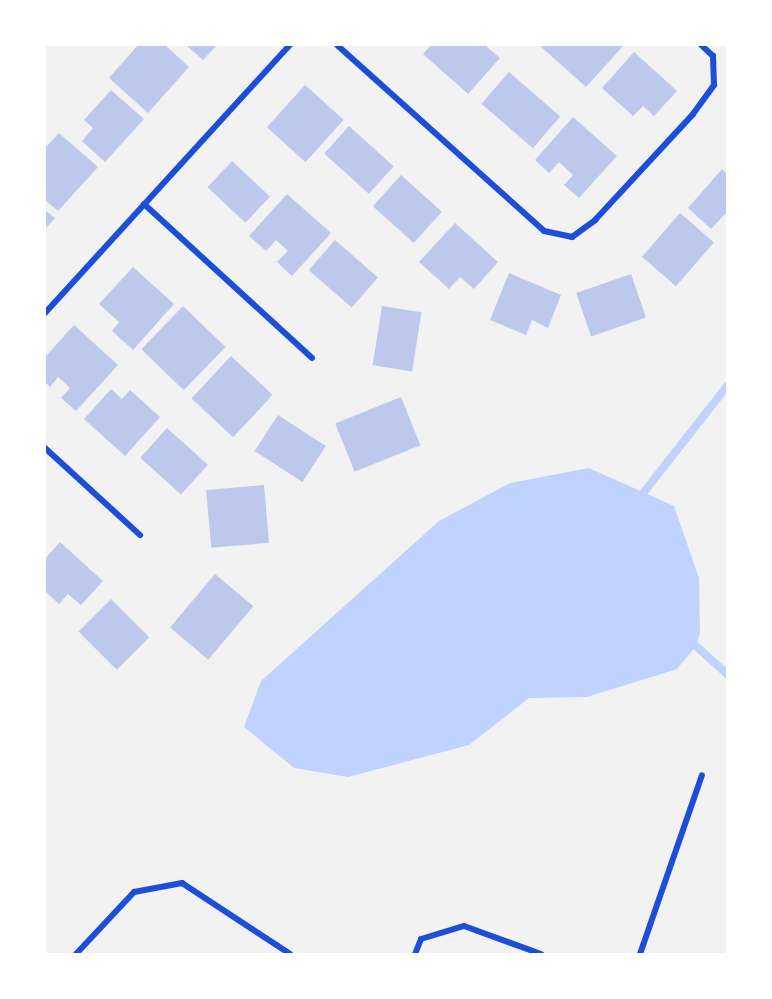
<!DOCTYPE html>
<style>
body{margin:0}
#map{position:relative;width:772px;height:999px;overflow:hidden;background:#f2f2f2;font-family:Lato,sans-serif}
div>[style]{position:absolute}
.water>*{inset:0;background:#bfd3fe}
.stream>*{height:8px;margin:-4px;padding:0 4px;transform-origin:4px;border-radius:4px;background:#bfd3fe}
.building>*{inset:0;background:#bdc9ec;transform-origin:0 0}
.minor>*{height:6px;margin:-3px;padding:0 3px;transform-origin:3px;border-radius:3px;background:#1d4ed8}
span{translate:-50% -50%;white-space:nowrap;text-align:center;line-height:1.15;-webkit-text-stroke:5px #fff;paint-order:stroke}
.frame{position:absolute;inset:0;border:46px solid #fff;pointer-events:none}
</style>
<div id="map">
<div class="water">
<div style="clip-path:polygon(589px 468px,674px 506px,699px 578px,700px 633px,696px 646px,677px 669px,587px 697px,529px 698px,469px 745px,348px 777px,294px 768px,244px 727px,261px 681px,439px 521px,510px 483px)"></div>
</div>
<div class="stream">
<div style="left:644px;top:492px;width:135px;rotate:-51.9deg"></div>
<div style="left:696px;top:646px;width:42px;rotate:42.1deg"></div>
</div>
<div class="building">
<div style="clip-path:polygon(138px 45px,165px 45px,189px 67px,148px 113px,109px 78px)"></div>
<div style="clip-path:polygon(186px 45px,217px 45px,203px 60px)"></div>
<div style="clip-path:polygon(431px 45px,485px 45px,500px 58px,468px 94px,423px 54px)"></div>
<div style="clip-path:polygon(539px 45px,624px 45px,586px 87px)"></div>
<div style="clip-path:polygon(634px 52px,677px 91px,654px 116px,643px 106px,633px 116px,602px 88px)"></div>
<div style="left:509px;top:72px;width:68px;height:42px;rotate:41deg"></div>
<div style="left:305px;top:85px;width:52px;height:57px;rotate:42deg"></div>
<div style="clip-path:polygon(111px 90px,144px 119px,105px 162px,82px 141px,93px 128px,84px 120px)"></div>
<div style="clip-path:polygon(573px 117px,617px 156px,579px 198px,564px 185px,573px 175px,559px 162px,549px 173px,535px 160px)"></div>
<div style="left:349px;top:126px;width:60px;height:37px;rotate:42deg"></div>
<div style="clip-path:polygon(59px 133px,98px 167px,58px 211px,45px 200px,45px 148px)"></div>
<div style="left:232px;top:161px;width:52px;height:36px;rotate:43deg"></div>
<div style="clip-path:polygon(722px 169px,727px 174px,727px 212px,711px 229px,688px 208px)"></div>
<div style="left:401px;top:175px;width:55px;height:42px;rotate:42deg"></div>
<div style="clip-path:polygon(287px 194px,331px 233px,292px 276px,277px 262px,288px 251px,276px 240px,266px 251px,249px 236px)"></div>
<div style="clip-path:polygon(45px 210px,55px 218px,45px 229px)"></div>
<div style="left:680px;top:213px;width:45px;height:58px;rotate:41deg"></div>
<div style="clip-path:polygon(455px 223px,498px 262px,474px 289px,460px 277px,449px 289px,419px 262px)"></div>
<div style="left:335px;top:240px;width:57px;height:40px;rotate:41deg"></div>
<div style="clip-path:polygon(133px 267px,174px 304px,133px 350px,112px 331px,119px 322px,99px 304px)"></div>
<div style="clip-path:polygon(509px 273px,561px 295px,548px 328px,532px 320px,526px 335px,490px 320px)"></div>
<div style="left:631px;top:274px;width:46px;height:58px;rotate:71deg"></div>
<div style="left:183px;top:306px;width:59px;height:60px;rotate:44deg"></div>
<div style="left:382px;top:306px;width:40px;height:60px;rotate:9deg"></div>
<div style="clip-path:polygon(74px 325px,118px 365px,76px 411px,61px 398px,70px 388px,58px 377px,50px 387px,45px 382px,45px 357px)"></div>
<div style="left:231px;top:356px;width:57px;height:58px;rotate:43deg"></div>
<div style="clip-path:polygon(111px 389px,122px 399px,130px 390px,160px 417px,125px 456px,84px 419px)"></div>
<div style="left:401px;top:397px;width:52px;height:71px;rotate:68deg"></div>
<div style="left:278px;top:415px;width:57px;height:43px;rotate:33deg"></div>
<div style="left:167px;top:428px;width:55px;height:40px;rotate:42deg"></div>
<div style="left:264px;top:485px;width:58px;height:58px;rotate:85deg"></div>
<div style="clip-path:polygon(60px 542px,103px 581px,81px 605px,68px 594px,59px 604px,45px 591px,45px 559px)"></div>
<div style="left:215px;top:574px;width:50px;height:70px;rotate:40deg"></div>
<div style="left:111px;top:599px;width:54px;height:46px;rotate:45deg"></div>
</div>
<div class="minor">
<div style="left:337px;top:45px;width:278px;rotate:41.9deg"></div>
<div style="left:544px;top:231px;width:29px;rotate:12deg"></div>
<div style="left:572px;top:237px;width:29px;rotate:-36deg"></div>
<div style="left:595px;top:220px;width:144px;rotate:-47.2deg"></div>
<div style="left:693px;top:114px;width:36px;rotate:-54deg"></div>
<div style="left:714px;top:85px;width:29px;rotate:-92deg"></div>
<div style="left:713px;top:56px;width:16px;rotate:-137deg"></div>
<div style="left:144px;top:204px;width:228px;rotate:42.5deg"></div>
<div style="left:45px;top:313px;width:363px;rotate:-47.6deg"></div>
<div style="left:45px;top:448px;width:129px;rotate:42.5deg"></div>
<div style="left:76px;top:954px;width:85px;rotate:-46.9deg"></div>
<div style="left:134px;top:892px;width:49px;rotate:-10.6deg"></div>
<div style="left:182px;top:883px;width:129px;rotate:33.3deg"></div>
<div style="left:415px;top:954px;width:16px;rotate:-68deg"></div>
<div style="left:421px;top:939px;width:45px;rotate:-16.8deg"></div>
<div style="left:464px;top:926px;width:82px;rotate:20deg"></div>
<div style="left:640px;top:954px;width:189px;rotate:-70.9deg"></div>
</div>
<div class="frame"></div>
</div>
